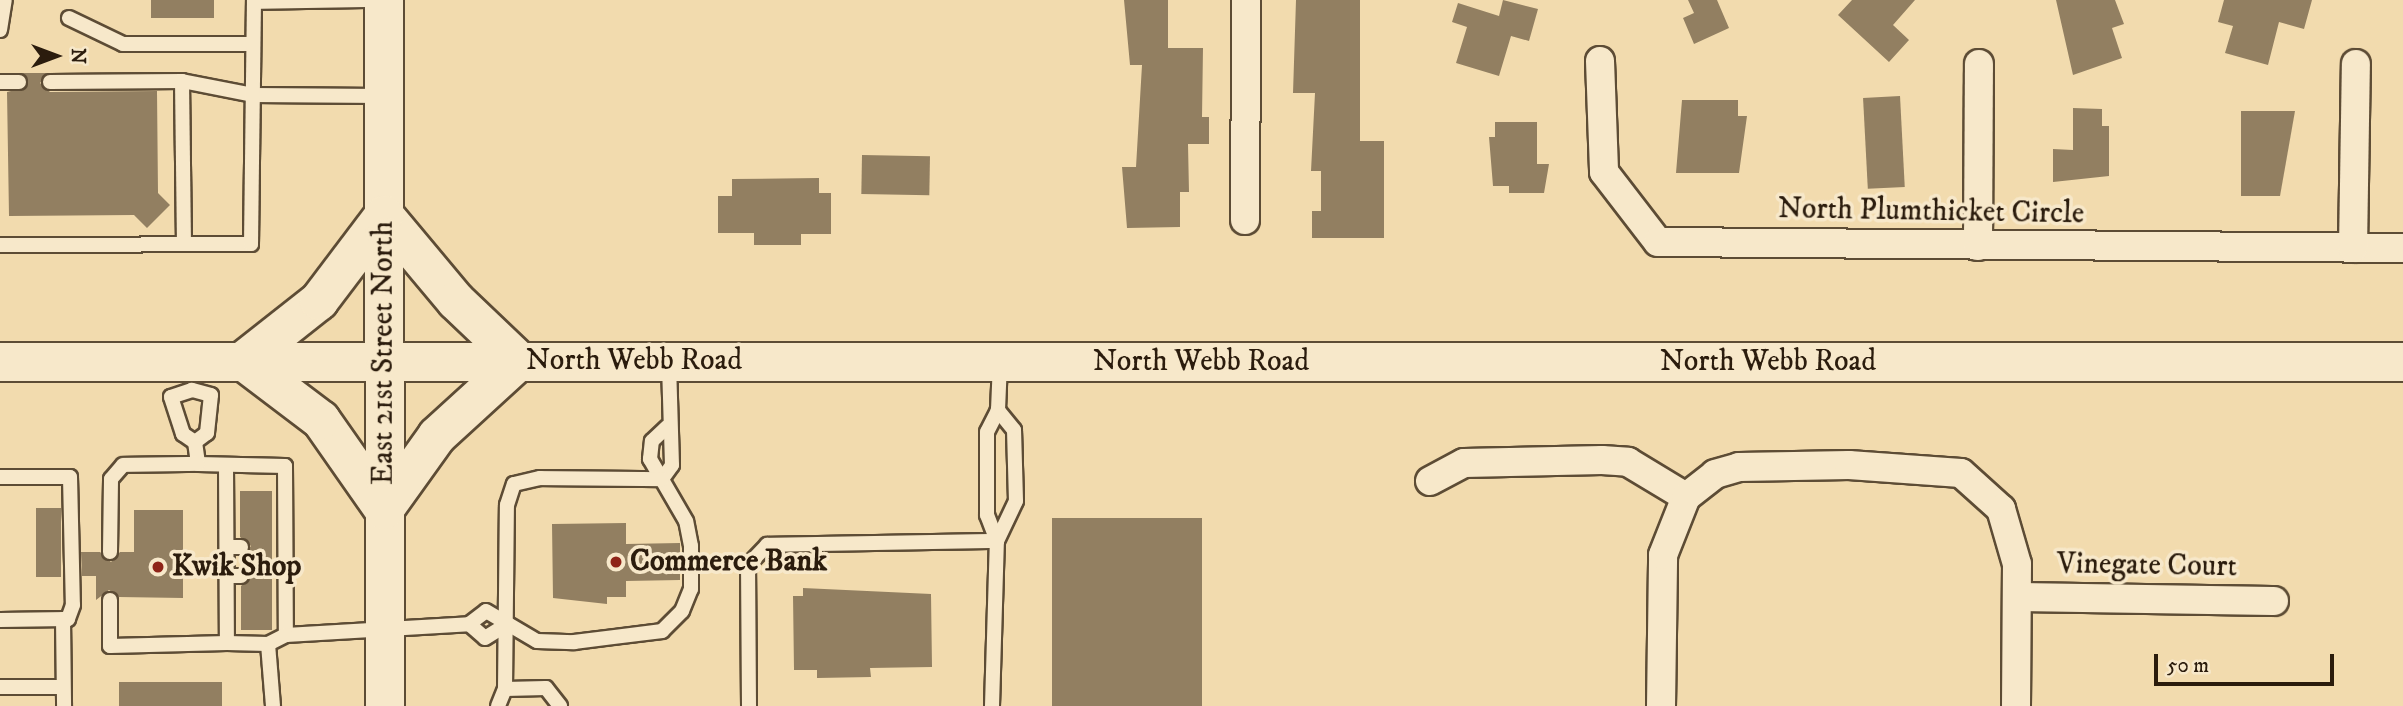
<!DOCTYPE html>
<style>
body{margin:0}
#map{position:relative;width:2403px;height:706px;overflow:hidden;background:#f2dbae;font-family:"IM FELL DW Pica",serif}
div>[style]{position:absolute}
.building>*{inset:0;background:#927f61;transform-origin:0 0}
.roads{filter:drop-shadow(2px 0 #5d4c35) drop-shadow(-2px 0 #5d4c35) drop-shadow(0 2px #5d4c35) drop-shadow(0 -2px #5d4c35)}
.lane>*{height:14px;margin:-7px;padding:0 7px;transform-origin:7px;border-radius:7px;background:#f7e8ca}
.street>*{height:28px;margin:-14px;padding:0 14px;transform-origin:14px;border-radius:14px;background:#f7e8ca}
.secondary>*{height:38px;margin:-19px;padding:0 19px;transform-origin:19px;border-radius:19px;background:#f7e8ca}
.dots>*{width:19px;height:19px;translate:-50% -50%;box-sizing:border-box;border:4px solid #f7e8ca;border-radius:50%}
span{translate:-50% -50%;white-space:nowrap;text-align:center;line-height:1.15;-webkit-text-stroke:7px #f7e8ca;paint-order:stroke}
.street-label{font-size:30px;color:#2b1c0d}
.poi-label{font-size:30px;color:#2b1c0d;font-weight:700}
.left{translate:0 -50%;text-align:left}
.north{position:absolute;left:21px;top:21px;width:70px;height:70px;-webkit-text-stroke:5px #f7e8ca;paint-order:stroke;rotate:90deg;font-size:19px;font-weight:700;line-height:28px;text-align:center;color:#2b1c0d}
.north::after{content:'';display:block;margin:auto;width:24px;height:32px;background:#2b1c0d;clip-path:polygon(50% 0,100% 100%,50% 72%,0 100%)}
.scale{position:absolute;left:2154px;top:654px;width:180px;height:32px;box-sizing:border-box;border:4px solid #2b1c0d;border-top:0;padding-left:9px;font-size:21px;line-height:24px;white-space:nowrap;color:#2b1c0d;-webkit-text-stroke:5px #f7e8ca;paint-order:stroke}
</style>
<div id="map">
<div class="building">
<div style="left:151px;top:0;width:63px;height:18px"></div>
<div style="clip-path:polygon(1124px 0,1168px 0,1168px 48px,1203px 48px,1202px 117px,1209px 117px,1209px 144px,1188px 144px,1189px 192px,1180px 192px,1180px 227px,1127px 228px,1122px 167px,1136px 167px,1142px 65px,1130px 65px)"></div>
<div style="clip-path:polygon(1296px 0,1360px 0,1360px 141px,1384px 141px,1384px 238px,1312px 238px,1312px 211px,1321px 211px,1321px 171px,1311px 171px,1315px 93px,1293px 93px)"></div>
<div style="clip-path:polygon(1503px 0,1538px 9px,1529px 41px,1511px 36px,1499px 76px,1456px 63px,1467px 27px,1452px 22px,1458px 3px,1499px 16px)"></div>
<div style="clip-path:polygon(1688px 0,1717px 0,1729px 28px,1694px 44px,1683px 18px,1694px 13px)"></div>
<div style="clip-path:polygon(1852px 0,1915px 0,1893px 25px,1909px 40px,1889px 62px,1838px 15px)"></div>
<div style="clip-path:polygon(2056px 0,2115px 0,2124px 24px,2112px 28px,2122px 58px,2073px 75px)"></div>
<div style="clip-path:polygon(2224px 0,2312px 0,2304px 29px,2279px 22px,2268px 65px,2225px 53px,2233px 26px,2218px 22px)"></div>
<div style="clip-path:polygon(20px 73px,49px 73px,40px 83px,50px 92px,157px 91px,158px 193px,170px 205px,147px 228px,134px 215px,9px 216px,7px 92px,27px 87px)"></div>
<div style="left:1900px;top:96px;width:91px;height:37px;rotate:87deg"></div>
<div style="clip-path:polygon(1682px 100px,1738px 100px,1738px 116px,1747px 116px,1739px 173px,1676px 173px)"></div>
<div style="clip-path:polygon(2073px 108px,2102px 109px,2102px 126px,2109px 126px,2109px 176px,2053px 182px,2053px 149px,2073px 150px)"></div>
<div style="clip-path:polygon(2241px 111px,2295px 111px,2280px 196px,2241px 196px)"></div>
<div style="clip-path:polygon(1495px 122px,1537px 122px,1537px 164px,1549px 164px,1544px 193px,1509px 193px,1509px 186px,1493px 186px,1489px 137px,1495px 137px)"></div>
<div style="left:862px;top:155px;width:68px;height:39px;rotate:1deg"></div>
<div style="clip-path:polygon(819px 178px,819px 193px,831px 193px,831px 234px,801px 234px,801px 245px,754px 245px,754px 233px,718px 233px,718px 196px,732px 196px,732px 179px)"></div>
<div style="clip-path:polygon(240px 491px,272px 491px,272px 630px,241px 630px,241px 586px,251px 577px,241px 557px,251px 546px,240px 537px)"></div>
<div style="left:36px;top:508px;width:25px;height:69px"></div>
<div style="clip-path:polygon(134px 510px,183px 510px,183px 598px,119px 597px,109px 590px,96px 600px,96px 576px,82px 576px,81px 552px,100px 552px,111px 562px,120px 552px,134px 552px)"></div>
<div style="left:1202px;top:518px;width:188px;height:150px;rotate:90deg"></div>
<div style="clip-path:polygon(626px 523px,626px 544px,680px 543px,680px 580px,626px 581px,626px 597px,607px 597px,607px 604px,553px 598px,552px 524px)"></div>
<div style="clip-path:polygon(803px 588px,931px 594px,932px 667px,870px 668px,871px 677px,817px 678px,817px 670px,794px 670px,793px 596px,803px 596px)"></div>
<div style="left:119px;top:682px;width:103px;height:24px"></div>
</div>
<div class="roads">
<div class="lane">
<div style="left:254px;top:2px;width:120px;rotate:-1deg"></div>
<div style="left:69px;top:18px;width:60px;rotate:25.7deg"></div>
<div style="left:123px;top:44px;width:130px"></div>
<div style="left:0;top:30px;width:30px;rotate:-81deg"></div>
<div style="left:182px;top:81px;width:162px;rotate:89.3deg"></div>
<div style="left:0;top:82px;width:19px"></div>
<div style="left:50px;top:82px;width:132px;rotate:-0.4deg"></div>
<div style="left:182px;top:81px;width:72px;rotate:11.2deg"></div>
<div style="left:253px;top:95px;width:129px;rotate:0.4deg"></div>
<div style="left:0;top:245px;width:251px;rotate:-0.2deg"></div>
<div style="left:251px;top:244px;width:244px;rotate:-89.3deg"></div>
<div style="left:195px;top:442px;width:15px;rotate:-37deg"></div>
<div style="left:207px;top:433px;width:38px;rotate:-84deg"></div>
<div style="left:211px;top:395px;width:20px;rotate:-165deg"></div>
<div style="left:192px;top:390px;width:22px;rotate:162deg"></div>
<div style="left:171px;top:397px;width:39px;rotate:72deg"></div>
<div style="left:183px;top:434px;width:14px;rotate:34deg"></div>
<div style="left:195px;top:442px;width:22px;rotate:82deg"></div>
<div style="left:198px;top:464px;width:87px;rotate:1.3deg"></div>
<div style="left:285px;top:466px;width:169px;rotate:89.7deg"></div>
<div style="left:286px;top:635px;width:183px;rotate:-3.4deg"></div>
<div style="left:226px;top:465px;width:178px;rotate:89.7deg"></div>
<div style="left:227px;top:643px;width:41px;rotate:1.4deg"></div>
<div style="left:268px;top:644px;width:20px;rotate:-27deg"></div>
<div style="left:0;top:477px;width:70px"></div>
<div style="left:70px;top:477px;width:128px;rotate:88.7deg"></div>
<div style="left:73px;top:605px;width:15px;rotate:110deg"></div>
<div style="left:68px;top:619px;width:68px;rotate:179.2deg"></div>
<div style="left:662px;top:479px;width:17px;rotate:-54deg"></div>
<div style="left:672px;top:465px;width:102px;rotate:-91.7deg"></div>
<div style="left:997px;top:541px;width:44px;rotate:-64.6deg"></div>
<div style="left:1016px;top:501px;width:71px;rotate:-91.6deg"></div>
<div style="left:1014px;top:430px;width:26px;rotate:-129deg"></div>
<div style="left:227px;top:547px;width:14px"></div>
<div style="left:110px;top:552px;width:73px;rotate:-89.2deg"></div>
<div style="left:111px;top:479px;width:18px;rotate:-49deg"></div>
<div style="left:123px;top:465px;width:75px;rotate:-0.8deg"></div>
<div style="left:227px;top:576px;width:14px"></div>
<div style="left:110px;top:600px;width:46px;rotate:90deg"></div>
<div style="left:110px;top:646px;width:117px;rotate:-1.5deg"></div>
<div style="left:63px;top:619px;width:87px;rotate:89.3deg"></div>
<div style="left:469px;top:624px;width:21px;rotate:-37deg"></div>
<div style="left:486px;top:611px;width:59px;rotate:30.5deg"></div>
<div style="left:537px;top:641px;width:37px;rotate:2deg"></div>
<div style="left:574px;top:642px;width:89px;rotate:-7.1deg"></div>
<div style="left:662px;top:631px;width:28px;rotate:-45deg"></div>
<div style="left:682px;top:611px;width:24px;rotate:-68deg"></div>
<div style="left:691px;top:589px;width:43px;rotate:-90deg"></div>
<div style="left:691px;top:546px;width:25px;rotate:-101deg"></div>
<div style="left:686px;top:521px;width:72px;rotate:-120.1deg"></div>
<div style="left:650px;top:459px;width:18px;rotate:-84deg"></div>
<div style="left:652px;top:441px;width:21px;rotate:-43deg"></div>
<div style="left:469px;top:624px;width:21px;rotate:41deg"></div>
<div style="left:485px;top:638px;width:26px;rotate:-32deg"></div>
<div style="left:268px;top:644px;width:62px;rotate:85.4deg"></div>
<div style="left:0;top:687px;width:63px"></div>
<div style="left:505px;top:689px;width:41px;rotate:-1.4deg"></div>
<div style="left:546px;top:688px;width:23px;rotate:52deg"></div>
<div style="left:498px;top:706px;width:18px;rotate:-68deg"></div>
<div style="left:505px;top:689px;width:184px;rotate:-89.4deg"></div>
<div style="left:507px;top:505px;width:22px;rotate:-72deg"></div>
<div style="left:514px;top:484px;width:27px;rotate:-13deg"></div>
<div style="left:540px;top:478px;width:122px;rotate:0.5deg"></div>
<div style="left:749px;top:706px;width:141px;rotate:-90.4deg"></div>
<div style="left:748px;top:565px;width:28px;rotate:-46deg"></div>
<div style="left:767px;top:545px;width:230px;rotate:-1deg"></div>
<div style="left:992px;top:706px;width:165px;rotate:-88.3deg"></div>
<div style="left:997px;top:541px;width:28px;rotate:-111deg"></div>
<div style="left:987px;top:515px;width:83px;rotate:-90deg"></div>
<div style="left:987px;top:432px;width:25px;rotate:-63deg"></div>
<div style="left:998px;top:410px;width:47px;rotate:-87.6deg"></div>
</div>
<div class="street">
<div style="left:1600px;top:61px;width:111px;rotate:87.9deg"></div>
<div style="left:1604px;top:172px;width:88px;rotate:52.4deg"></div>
<div style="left:1658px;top:242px;width:745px;rotate:0.46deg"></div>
<div style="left:1245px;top:220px;width:220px;rotate:-89.7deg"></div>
<div style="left:1978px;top:246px;width:182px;rotate:-89.7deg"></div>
<div style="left:2353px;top:248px;width:184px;rotate:-89.1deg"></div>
<div style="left:1430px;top:481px;width:38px;rotate:-28deg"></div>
<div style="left:1464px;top:463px;width:138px;rotate:-1.2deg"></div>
<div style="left:1602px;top:460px;width:26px;rotate:4deg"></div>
<div style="left:1628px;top:462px;width:68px;rotate:31.1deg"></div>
<div style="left:2018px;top:597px;width:256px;rotate:0.9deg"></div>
<div style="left:1661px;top:706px;width:151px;rotate:-89.2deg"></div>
<div style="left:1663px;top:555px;width:62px;rotate:-68.4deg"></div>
<div style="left:1686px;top:497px;width:37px;rotate:-38deg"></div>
<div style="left:1715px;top:474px;width:25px;rotate:-16deg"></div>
<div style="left:1739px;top:467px;width:110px;rotate:-1deg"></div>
<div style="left:1849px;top:465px;width:112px;rotate:4.1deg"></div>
<div style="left:1961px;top:473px;width:54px;rotate:42deg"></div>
<div style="left:2001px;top:509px;width:57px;rotate:73.8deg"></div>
<div style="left:2017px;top:564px;width:142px;rotate:90.4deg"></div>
</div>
<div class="secondary">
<div style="left:384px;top:0;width:706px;rotate:89.92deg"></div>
<div style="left:384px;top:215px;width:112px;rotate:50.1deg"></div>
<div style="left:456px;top:301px;width:87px;rotate:43.6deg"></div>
<div style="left:519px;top:361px;width:111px;rotate:137.6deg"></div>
<div style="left:437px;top:436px;width:91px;rotate:125.6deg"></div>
<div style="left:384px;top:510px;width:110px;rotate:-125deg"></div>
<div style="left:321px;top:420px;width:98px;rotate:-142.9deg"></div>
<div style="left:243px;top:361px;width:97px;rotate:-38.3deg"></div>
<div style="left:319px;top:301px;width:108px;rotate:-52.9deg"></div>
<div style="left:0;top:362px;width:2403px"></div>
</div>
</div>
<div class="dots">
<div style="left:616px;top:562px;background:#8f2418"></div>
<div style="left:158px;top:567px;background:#8f2418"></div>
</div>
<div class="street-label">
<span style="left:1931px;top:212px;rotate:1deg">North Plumthicket Circle</span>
<span style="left:384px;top:353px;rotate:-90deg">East 21st Street North</span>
<span style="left:634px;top:361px">North Webb Road</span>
<span style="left:1201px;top:362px">North Webb Road</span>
<span style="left:1768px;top:362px">North Webb Road</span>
<span style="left:2147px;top:566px;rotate:1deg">Vinegate Court</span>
</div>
<div class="poi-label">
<span class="left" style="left:630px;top:562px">Commerce Bank</span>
<span class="left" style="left:172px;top:567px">Kwik Shop</span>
</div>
<div class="north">N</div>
<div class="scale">50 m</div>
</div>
